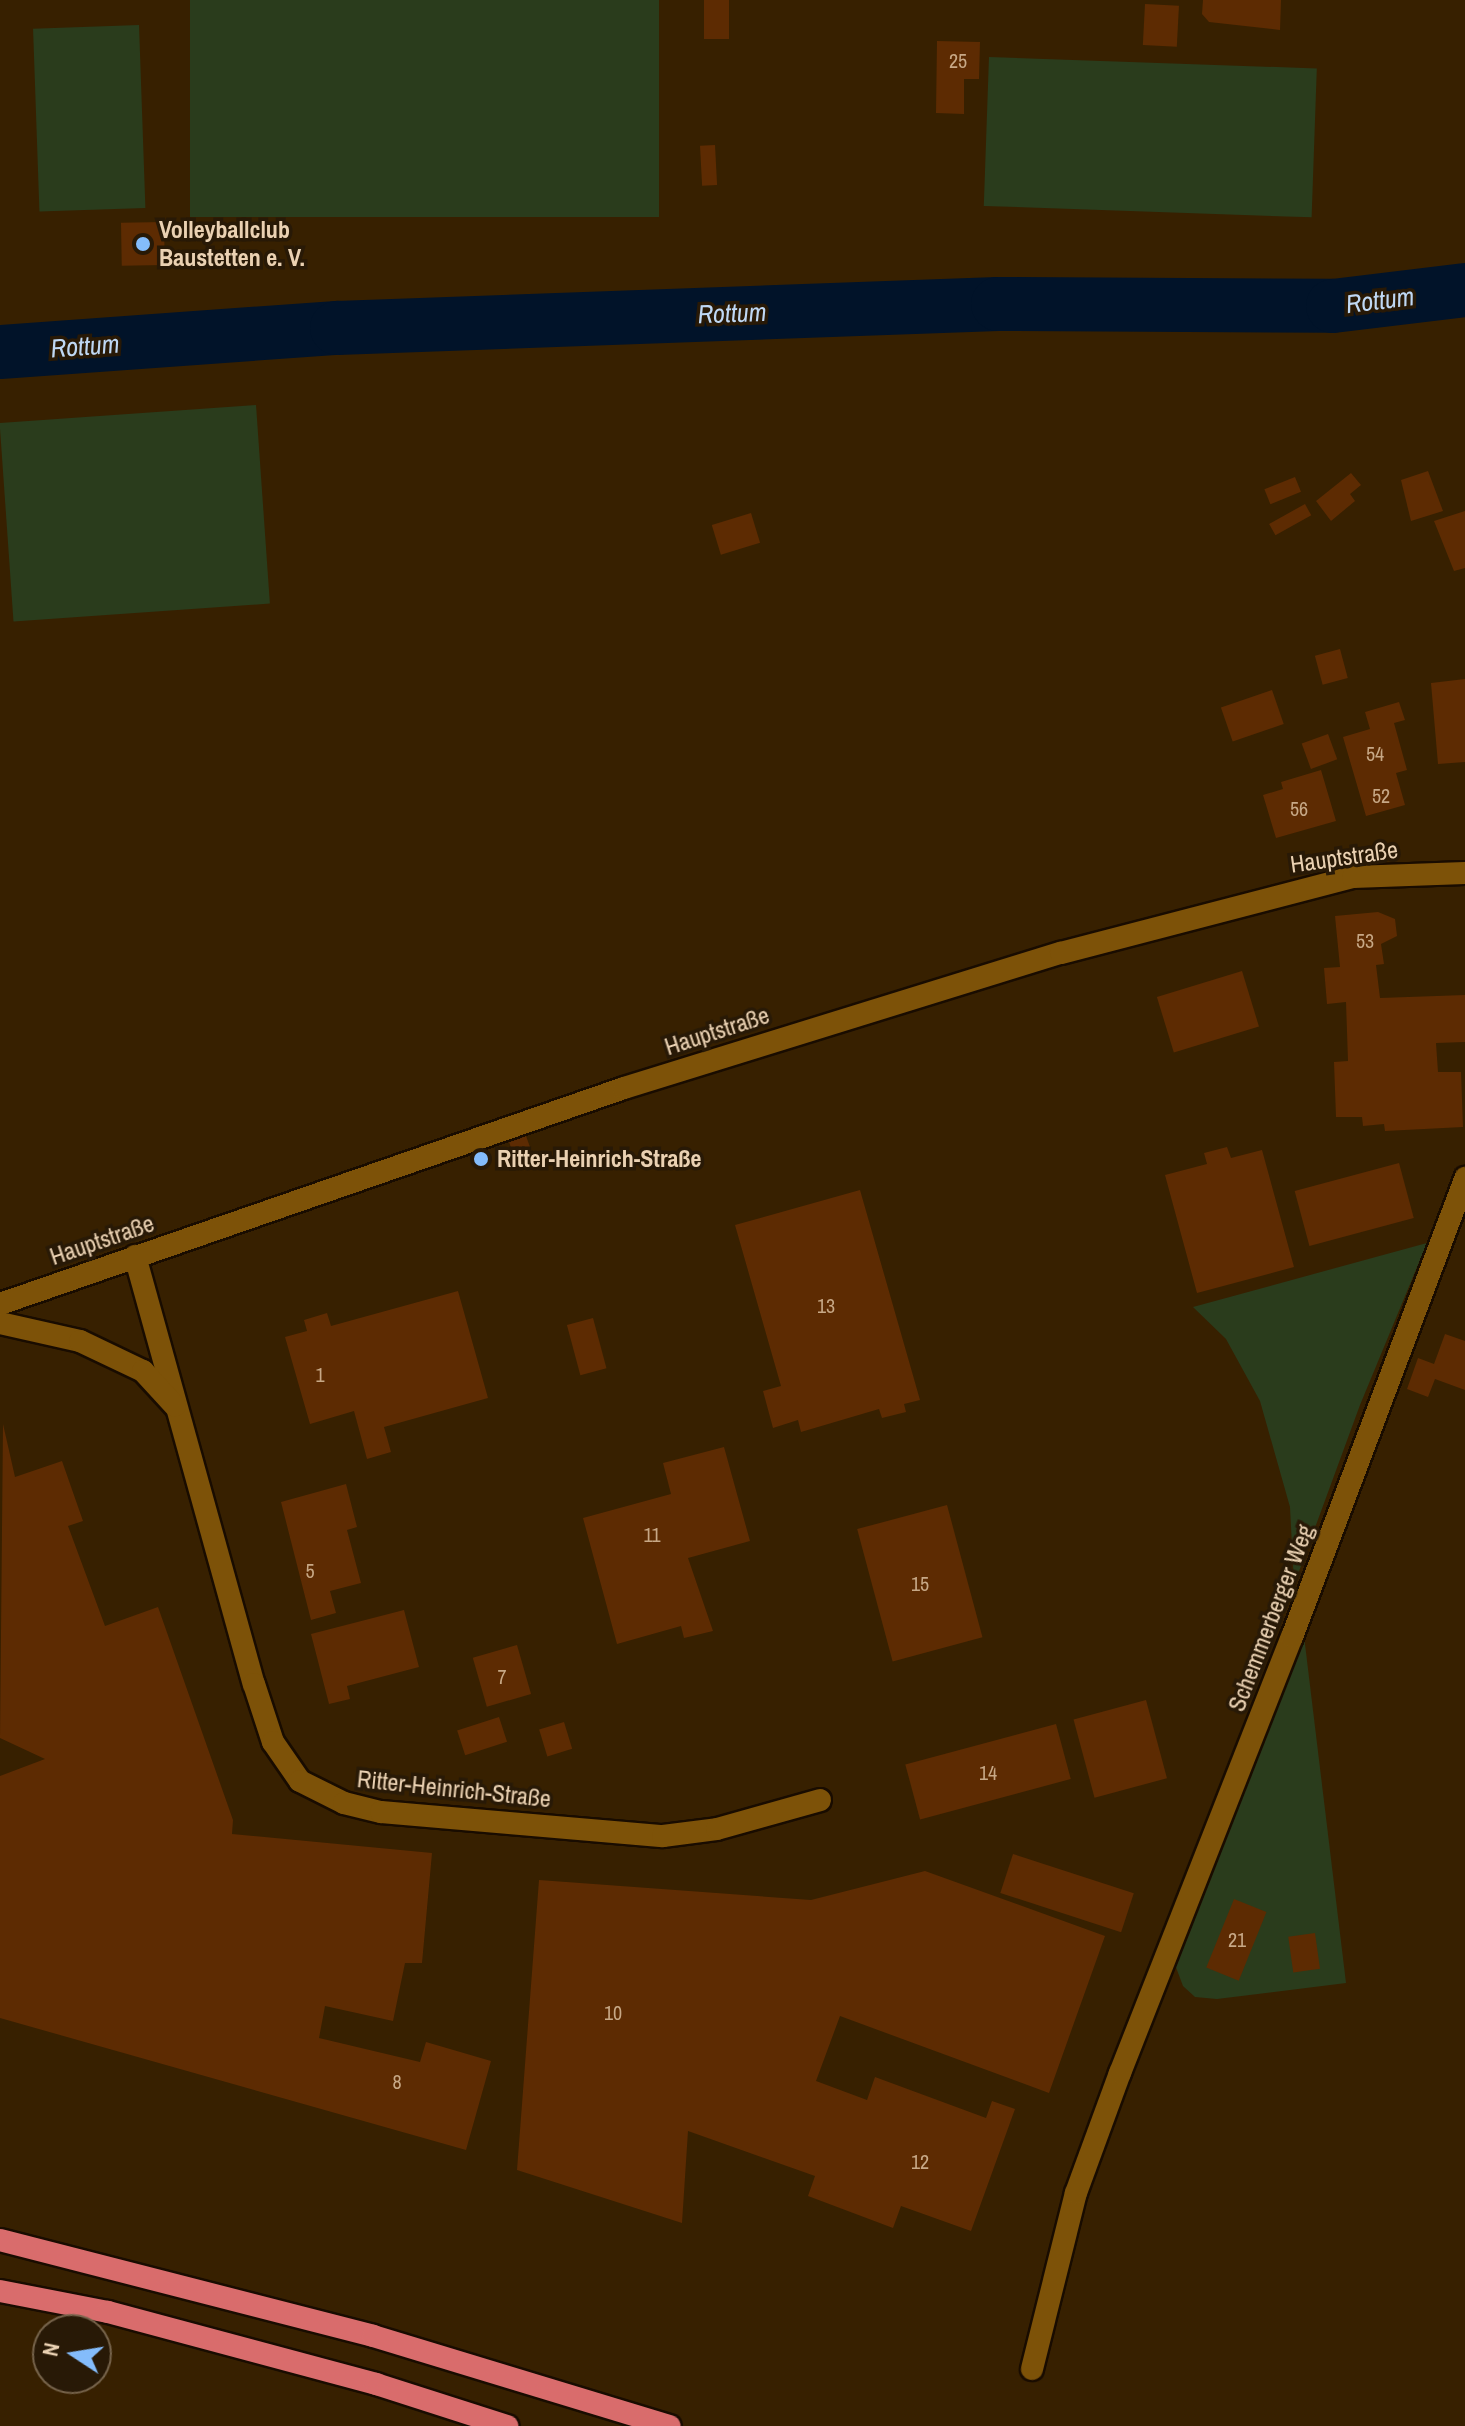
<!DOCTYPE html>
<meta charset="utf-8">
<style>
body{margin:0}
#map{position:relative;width:1465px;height:2426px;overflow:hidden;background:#372000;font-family:"Archivo Narrow",sans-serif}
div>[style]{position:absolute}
.green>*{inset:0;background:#2a3c1c;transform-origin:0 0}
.river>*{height:54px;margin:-27px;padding:0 27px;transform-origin:27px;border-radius:27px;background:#011329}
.building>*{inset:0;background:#5d2b02;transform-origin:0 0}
.roads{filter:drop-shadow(2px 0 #190c00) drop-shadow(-2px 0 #190c00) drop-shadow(0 2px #190c00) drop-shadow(0 -2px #190c00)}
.minor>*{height:22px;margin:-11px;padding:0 11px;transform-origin:11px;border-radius:11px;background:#7d5208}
.secondary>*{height:22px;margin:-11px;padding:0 11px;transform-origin:11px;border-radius:11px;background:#7d5208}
.trunk>*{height:22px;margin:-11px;padding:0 11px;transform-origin:11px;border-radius:11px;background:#d96c6c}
.dots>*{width:22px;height:22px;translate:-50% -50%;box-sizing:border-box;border:4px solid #281906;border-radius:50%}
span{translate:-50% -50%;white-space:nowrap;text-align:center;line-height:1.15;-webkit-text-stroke:7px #281906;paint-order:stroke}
.number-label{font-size:20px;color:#c7a886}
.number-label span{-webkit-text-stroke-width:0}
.poi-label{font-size:24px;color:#ead1b2;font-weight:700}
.left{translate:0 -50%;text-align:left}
.street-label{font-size:24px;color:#ead1b2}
.water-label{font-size:26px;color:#bfd8f4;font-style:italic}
.north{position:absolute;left:32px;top:2314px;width:80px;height:80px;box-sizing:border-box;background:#281906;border:2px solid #76634b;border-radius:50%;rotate:282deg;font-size:22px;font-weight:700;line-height:32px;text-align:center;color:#ead1b2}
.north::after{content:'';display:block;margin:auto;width:28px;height:36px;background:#84bcfb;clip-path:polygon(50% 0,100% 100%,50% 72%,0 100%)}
</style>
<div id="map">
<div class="green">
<div style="left:190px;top:0;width:469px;height:217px"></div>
<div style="left:139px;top:25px;width:183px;height:106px;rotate:88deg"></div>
<div style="left:989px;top:57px;width:328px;height:149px;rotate:2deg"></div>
<div style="left:256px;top:405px;width:199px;height:257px;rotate:86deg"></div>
<div style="clip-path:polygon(1427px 1243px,1360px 1405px,1294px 1585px,1290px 1507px,1260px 1401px,1226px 1339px,1193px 1307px)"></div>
<div style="clip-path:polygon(1304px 1636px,1346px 1983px,1217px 1999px,1195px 1997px,1183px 1986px,1174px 1962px)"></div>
</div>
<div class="river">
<div style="left:0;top:352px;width:338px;rotate:-4.1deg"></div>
<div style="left:337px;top:328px;width:661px;rotate:-2.08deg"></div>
<div style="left:998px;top:304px;width:335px;rotate:0.3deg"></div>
<div style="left:1333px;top:306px;width:133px;rotate:-6.9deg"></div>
</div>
<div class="building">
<div style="left:704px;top:0;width:25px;height:39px"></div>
<div style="clip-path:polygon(1203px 0,1281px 0,1280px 30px,1209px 22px,1202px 14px)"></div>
<div style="left:1145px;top:4px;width:34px;height:41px;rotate:3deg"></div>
<div style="clip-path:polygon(937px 41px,980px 42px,979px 79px,964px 79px,964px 114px,936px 113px)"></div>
<div style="left:715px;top:145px;width:40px;height:15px;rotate:87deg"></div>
<div style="left:164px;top:222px;width:43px;height:43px;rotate:89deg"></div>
<div style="clip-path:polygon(1428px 471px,1443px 511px,1411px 521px,1401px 480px)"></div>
<div style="clip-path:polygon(1351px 473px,1361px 485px,1350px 494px,1355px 501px,1331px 521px,1316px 501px)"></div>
<div style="left:1295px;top:477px;width:16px;height:33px;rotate:68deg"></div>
<div style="left:1305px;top:504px;width:13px;height:41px;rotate:61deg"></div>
<div style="clip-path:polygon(1465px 511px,1465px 568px,1454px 571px,1434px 521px)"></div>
<div style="left:751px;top:513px;width:31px;height:41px;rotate:73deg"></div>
<div style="left:1340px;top:649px;width:30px;height:26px;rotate:75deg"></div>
<div style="clip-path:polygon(1465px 679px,1465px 762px,1438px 764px,1431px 683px)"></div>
<div style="left:1272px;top:690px;width:36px;height:54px;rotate:71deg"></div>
<div style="clip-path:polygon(1399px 702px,1405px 720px,1394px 723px,1407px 770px,1396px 773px,1405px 805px,1366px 816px,1343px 737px,1370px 729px,1365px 712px)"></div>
<div style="left:1328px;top:734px;width:27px;height:28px;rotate:70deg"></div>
<div style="clip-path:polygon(1321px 770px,1336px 821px,1276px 838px,1263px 795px,1283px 789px,1281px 782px)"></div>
<div style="clip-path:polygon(1378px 912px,1395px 919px,1397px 936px,1381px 944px,1384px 964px,1376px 965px,1380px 998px,1465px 995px,1465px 1042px,1436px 1043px,1438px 1072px,1461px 1072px,1463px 1127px,1385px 1131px,1384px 1124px,1363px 1126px,1362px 1117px,1336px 1117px,1334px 1062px,1348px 1061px,1346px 1002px,1327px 1004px,1324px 968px,1340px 967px,1335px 916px)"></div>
<div style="left:1242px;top:971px;width:58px;height:89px;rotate:73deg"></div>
<div style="left:526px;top:1136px;width:12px;height:18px;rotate:70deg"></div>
<div style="clip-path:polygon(1227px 1147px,1231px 1158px,1262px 1150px,1294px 1267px,1197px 1293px,1165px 1175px,1207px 1164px,1204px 1153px)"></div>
<div style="left:1399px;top:1163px;width:57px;height:108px;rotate:75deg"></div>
<div style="clip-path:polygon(860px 1190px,920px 1400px,904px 1404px,906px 1412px,882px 1418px,879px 1409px,801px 1432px,798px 1420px,773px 1428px,763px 1391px,781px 1386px,735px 1225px)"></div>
<div style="clip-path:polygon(458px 1291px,488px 1398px,384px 1427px,391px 1452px,367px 1459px,354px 1411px,310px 1424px,285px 1337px,307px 1331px,304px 1320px,327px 1313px,331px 1326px)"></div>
<div style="left:593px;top:1318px;width:52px;height:27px;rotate:75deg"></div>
<div style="clip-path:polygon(1445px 1334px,1465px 1341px,1465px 1390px,1435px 1379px,1428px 1397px,1407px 1389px,1418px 1358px,1434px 1364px)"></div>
<div style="clip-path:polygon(3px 1424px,15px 1477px,62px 1461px,83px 1521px,68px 1526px,105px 1626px,158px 1607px,233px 1820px,232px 1834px,432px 1853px,422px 1963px,405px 1963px,393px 2021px,325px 2006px,319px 2038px,420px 2062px,426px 2042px,491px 2061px,466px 2150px,0 2018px,0 1776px,45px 1759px,0 1738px)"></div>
<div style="clip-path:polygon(724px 1447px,750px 1541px,688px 1558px,713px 1631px,684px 1638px,681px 1626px,617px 1644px,583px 1518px,671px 1494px,663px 1463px)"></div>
<div style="clip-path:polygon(346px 1484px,357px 1527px,347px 1530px,361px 1583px,330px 1591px,336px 1613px,311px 1620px,281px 1502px)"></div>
<div style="left:947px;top:1505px;width:137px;height:93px;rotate:75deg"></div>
<div style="clip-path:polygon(404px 1610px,419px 1667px,347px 1686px,350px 1699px,329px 1704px,311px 1634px)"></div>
<div style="left:517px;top:1645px;width:51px;height:46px;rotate:74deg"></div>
<div style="left:1146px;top:1700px;width:81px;height:75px;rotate:75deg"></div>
<div style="left:499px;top:1717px;width:26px;height:44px;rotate:72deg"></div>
<div style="left:564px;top:1722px;width:28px;height:26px;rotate:73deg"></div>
<div style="left:1056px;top:1724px;width:57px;height:156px;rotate:75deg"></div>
<div style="left:1013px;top:1854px;width:127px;height:41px;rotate:18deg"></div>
<div style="clip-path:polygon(925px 1871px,1105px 1936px,1049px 2093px,840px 2016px,816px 2081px,867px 2100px,875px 2077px,986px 2118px,992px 2101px,1015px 2109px,971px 2231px,901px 2206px,893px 2228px,808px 2196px,815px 2176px,688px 2131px,682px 2223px,517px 2170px,539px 1880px,811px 1900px)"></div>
<div style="left:1234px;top:1899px;width:35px;height:74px;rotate:22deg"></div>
<div style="left:1315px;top:1933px;width:36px;height:27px;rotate:82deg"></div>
</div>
<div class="roads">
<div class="minor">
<div style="left:135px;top:1256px;width:444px;rotate:74.5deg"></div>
<div style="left:254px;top:1684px;width:61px;rotate:71.9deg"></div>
<div style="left:273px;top:1742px;width:47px;rotate:55.3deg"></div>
<div style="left:300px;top:1781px;width:49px;rotate:26.6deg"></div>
<div style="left:344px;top:1803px;width:38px;rotate:14deg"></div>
<div style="left:381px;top:1812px;width:283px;rotate:4.9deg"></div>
<div style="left:663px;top:1836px;width:54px;rotate:-7.4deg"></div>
<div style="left:717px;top:1829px;width:107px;rotate:-15.7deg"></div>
<div style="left:0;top:1323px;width:82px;rotate:12.7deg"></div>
<div style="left:80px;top:1341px;width:70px;rotate:25.5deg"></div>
<div style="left:143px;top:1371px;width:47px;rotate:47.6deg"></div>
<div style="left:1032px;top:2369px;width:181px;rotate:-76deg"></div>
<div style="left:1076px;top:2193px;width:128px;rotate:-69.9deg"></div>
<div style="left:1120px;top:2073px;width:469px;rotate:-68.5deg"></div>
<div style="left:1292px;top:1637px;width:491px;rotate:-69.3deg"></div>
</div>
<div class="secondary">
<div style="left:0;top:1304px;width:660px;rotate:-19.09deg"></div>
<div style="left:624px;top:1088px;width:457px;rotate:-17.2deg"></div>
<div style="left:1061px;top:953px;width:302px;rotate:-14.6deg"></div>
<div style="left:1353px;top:877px;width:112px;rotate:-2deg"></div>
</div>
<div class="trunk">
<div style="left:0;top:2240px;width:385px;rotate:14.4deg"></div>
<div style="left:373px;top:2336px;width:310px;rotate:16.9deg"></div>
<div style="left:0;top:2291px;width:110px;rotate:11deg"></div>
<div style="left:108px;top:2312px;width:278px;rotate:15deg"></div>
<div style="left:376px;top:2384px;width:138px;rotate:17.8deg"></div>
</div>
</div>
<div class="dots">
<div style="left:143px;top:244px;background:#84bcfb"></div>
<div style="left:481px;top:1159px;background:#84bcfb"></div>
</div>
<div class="number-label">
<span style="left:958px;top:60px">25</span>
<span style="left:1375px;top:753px">54</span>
<span style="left:1381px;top:795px">52</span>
<span style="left:1299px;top:808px">56</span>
<span style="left:1365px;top:940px">53</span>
<span style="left:826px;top:1305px">13</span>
<span style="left:320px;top:1374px">1</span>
<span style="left:652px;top:1534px">11</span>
<span style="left:310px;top:1570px">5</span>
<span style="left:920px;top:1583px">15</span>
<span style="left:502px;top:1676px">7</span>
<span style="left:988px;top:1772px">14</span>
<span style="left:1237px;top:1939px">21</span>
<span style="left:613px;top:2012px">10</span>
<span style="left:397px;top:2081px">8</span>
<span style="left:920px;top:2161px">12</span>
</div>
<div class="poi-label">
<span class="left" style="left:159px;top:244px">Volleyballclub<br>Baustetten e. V.</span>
<span class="left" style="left:497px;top:1159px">Ritter-Heinrich-Straße</span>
</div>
<div class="street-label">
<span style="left:1344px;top:857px;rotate:-8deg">Hauptstraße</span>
<span style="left:717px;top:1031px;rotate:-18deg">Hauptstraße</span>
<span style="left:102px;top:1240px;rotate:-19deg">Hauptstraße</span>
<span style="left:1271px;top:1618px;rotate:-69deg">Schemmerberger Weg</span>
<span style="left:454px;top:1789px;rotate:6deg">Ritter-Heinrich-Straße</span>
</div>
<div class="water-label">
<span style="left:1380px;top:300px;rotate:-7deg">Rottum</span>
<span style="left:732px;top:313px;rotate:-2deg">Rottum</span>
<span style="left:85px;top:346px;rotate:-4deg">Rottum</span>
</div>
<div class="north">N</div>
</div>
